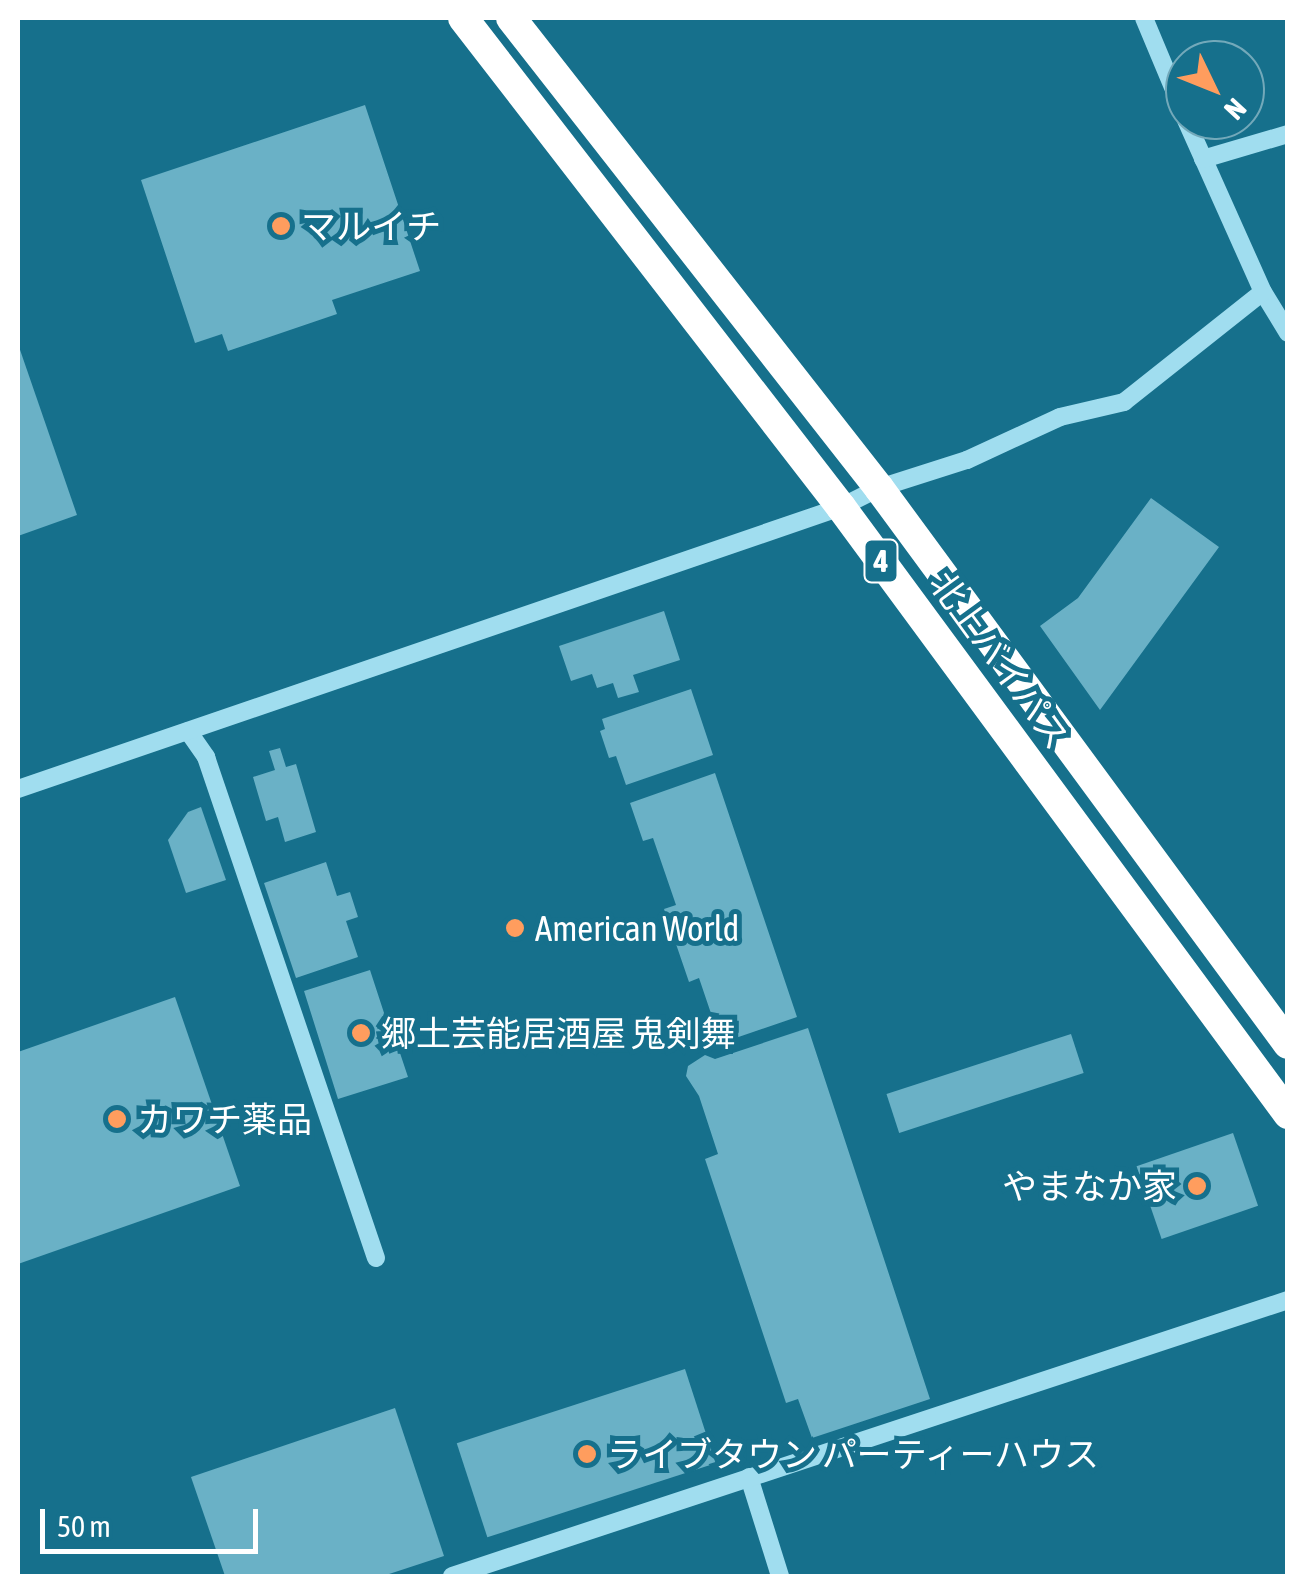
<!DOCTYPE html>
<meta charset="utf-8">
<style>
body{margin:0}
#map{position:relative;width:1305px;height:1594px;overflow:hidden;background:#16708c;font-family:"Asap Condensed","Noto Sans JP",sans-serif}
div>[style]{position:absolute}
.building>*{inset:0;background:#6ab1c6;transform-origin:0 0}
.minor>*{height:18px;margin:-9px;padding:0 9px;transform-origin:9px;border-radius:9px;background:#a0ddef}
.highway>*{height:30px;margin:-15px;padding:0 15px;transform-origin:15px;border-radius:15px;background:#fff}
.dots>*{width:28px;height:28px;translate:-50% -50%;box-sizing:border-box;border:5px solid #16708c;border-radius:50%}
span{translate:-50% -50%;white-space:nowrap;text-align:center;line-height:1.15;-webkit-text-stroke:10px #16708c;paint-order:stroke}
.shield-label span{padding:2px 8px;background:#16708c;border:2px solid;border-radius:8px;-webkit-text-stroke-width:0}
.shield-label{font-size:32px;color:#fff;font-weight:700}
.poi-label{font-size:35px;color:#fff}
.left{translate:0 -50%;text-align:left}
.right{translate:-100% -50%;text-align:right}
.street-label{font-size:35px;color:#fff}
.frame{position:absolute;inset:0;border:20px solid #fff;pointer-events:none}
.north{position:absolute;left:1165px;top:40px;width:100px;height:100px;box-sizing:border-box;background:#16708c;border:2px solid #73a9ba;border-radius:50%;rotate:133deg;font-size:28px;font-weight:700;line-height:40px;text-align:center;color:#fff}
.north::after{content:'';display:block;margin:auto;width:35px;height:45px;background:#ff9d5e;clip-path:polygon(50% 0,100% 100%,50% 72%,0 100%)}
.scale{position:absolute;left:40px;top:1509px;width:218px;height:45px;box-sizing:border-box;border:5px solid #fff;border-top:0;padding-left:12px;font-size:30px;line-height:35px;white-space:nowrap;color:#fff;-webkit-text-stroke:8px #16708c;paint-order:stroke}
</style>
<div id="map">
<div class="building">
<div style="clip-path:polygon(365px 105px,420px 271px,332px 300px,337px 314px,228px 351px,222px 334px,195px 343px,141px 180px)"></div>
<div style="clip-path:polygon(18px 344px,77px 515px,18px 536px)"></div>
<div style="clip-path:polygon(1151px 498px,1219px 547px,1100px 710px,1040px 626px,1078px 598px)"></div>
<div style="clip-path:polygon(664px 611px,680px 660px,633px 675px,639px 692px,618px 698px,613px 683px,597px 688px,592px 674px,571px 681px,559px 646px)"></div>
<div style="clip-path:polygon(691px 689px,713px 755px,626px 785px,616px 756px,609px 758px,600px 731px,605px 729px,602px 719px)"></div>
<div style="clip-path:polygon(280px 748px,286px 767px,296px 764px,316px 832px,285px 842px,278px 817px,266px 821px,253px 777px,275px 770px,269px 751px)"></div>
<div style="clip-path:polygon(715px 773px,797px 1017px,721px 1043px,699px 978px,689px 982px,664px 909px,676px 905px,653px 838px,643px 841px,630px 803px)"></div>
<div style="clip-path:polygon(201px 807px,226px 880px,186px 893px,168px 840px,188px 812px)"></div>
<div style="clip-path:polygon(326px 862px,337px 896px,350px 892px,358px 917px,346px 921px,358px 957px,296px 978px,264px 883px)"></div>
<div style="clip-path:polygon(370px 970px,386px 1019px,399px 1015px,409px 1047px,399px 1050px,408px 1077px,338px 1099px,304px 991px)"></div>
<div style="clip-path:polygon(175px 997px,240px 1186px,18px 1264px,18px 1052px)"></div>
<div style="clip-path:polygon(808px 1028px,930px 1399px,812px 1438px,798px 1399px,786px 1403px,705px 1159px,718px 1154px,699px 1096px,686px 1076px,688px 1066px,705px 1055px,715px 1059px)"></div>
<div style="left:1071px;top:1034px;width:41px;height:194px;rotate:72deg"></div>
<div style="left:1233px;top:1133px;width:77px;height:102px;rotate:71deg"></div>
<div style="left:685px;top:1369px;width:99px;height:240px;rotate:72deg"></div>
<div style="clip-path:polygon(395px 1408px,444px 1556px,383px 1576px,225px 1576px,191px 1477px)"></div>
</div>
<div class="minor">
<div style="left:1144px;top:18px;width:106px;rotate:67.3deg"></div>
<div style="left:1186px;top:120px;width:188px;rotate:65.9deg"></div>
<div style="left:1263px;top:292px;width:48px;rotate:58.6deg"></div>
<div style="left:1203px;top:159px;width:89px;rotate:-16.4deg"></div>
<div style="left:188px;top:731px;width:32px;rotate:55deg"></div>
<div style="left:206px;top:757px;width:529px;rotate:71.26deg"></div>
<div style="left:18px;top:789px;width:870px;rotate:-18.91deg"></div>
<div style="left:841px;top:507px;width:42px;rotate:-26.6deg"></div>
<div style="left:879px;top:488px;width:92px;rotate:-17.7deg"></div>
<div style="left:967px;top:460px;width:102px;rotate:-24.8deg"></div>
<div style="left:1060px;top:417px;width:66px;rotate:-13.2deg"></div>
<div style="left:1124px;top:402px;width:177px;rotate:-38.4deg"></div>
<div style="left:749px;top:1477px;width:104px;rotate:72.6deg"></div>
<div style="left:452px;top:1576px;width:880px;rotate:-18.27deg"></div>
</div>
<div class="highway">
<div style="left:463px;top:18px;width:618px;rotate:52.3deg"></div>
<div style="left:841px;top:507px;width:754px;rotate:53.63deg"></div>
<div style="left:511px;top:18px;width:597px;rotate:51.94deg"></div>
<div style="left:879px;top:488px;width:690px;rotate:53.66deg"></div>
</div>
<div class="dots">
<div style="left:281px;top:226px;background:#ff9d5e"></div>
<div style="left:515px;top:928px;background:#ff9d5e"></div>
<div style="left:361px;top:1033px;background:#ff9d5e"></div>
<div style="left:117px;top:1119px;background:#ff9d5e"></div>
<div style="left:1197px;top:1186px;background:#ff9d5e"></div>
<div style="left:587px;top:1454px;background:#ff9d5e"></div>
</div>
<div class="shield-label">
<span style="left:881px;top:561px">4</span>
</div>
<div class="poi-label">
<span class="left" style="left:301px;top:226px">マルイチ</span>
<span class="left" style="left:535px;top:928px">American World</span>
<span class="left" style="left:381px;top:1033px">郷土芸能居酒屋 鬼剣舞</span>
<span class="left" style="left:137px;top:1119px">カワチ薬品</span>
<span class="right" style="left:1177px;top:1186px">やまなか家</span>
<span class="left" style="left:607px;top:1454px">ライブタウン パーティーハウス</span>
</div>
<div class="street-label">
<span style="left:1000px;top:660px;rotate:54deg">北上バイパス</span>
</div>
<div class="frame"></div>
<div class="north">N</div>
<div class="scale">50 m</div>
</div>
